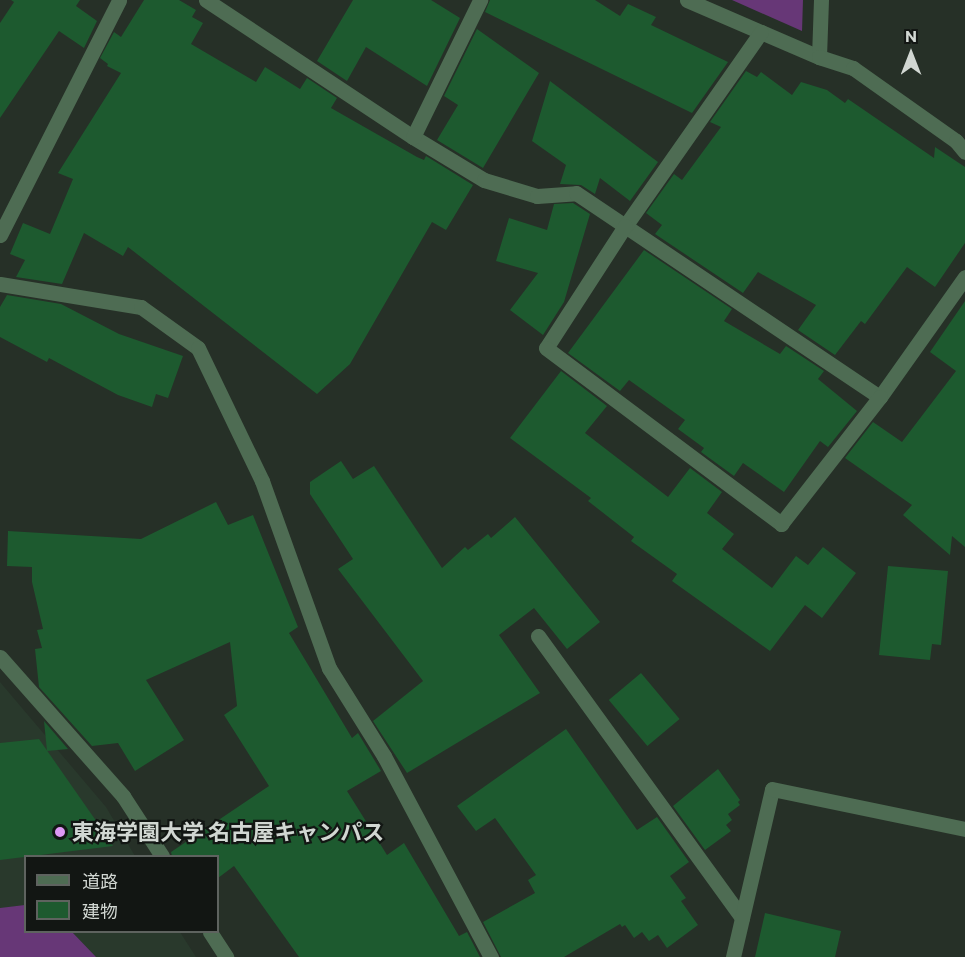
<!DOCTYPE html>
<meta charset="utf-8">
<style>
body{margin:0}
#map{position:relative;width:965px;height:957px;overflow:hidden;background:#263027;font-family:Commissioner,"Noto Sans JP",sans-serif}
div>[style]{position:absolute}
.built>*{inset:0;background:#29392c}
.green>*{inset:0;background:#673777}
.building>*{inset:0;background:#1d5a2f;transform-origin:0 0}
.minor>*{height:15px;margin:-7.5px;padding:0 7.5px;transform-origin:7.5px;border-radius:7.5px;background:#4e6c53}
.dots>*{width:16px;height:16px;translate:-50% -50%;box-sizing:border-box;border:3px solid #121613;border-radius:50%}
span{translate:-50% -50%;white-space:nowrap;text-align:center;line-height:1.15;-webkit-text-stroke:4.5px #121613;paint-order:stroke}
.poi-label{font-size:22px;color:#d1d7d2;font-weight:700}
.left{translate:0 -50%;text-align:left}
.legend{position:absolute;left:24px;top:855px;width:195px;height:78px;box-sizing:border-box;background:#121613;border:2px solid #5e635f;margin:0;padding:8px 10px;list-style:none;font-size:18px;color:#d1d7d2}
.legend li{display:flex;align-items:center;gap:12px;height:30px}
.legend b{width:30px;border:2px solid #5e635f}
.north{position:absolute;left:881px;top:24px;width:60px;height:60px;-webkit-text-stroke:4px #121613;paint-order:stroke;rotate:0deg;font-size:16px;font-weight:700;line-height:24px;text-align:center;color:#d1d7d2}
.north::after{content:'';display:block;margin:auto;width:21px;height:27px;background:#d1d7d2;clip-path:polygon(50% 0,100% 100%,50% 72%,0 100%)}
</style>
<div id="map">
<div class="built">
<div style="clip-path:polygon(0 682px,106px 807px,135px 856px,26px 856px,26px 932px,180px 932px,196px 957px,0 957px)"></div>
</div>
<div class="green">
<div style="clip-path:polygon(732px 0,803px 0,802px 31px)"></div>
<div style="clip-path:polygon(25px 905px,26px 932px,72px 932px,96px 957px,0 957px,0 908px)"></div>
</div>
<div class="building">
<div style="clip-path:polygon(11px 0,80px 0,76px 6px,97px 21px,84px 48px,59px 31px,0 118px,0 23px,14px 2px)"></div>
<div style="clip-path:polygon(144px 0,179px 0,196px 10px,192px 17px,203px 23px,191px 44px,256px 82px,265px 67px,300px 89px,307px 78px,337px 98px,331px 108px,417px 157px,424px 160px,426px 156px,473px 185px,446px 230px,432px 222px,350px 364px,317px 394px,128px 247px,123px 256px,84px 233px,62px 284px,16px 277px,25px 260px,10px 254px,23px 223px,50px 234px,73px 179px,58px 173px,121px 73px,107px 66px,108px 64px,100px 58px,114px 32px,121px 37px)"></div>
<div style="clip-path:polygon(353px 0,431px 0,460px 18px,427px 86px,366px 47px,347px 81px,317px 61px)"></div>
<div style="clip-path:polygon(490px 0,595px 0,620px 16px,628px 4px,656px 17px,651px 25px,728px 62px,692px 113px,485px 12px)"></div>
<div style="clip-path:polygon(477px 29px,539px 73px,483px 168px,437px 140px,458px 105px,444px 96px)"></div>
<div style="clip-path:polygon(746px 71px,757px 77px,761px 72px,792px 95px,801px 82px,827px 90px,845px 103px,848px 99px,934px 158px,935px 147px,965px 167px,965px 243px,935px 287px,907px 267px,865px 324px,861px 321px,835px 355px,798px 330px,816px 305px,758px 272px,743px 293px,655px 234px,662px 225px,646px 213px,674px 174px,682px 180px,721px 127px,710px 122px)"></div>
<div style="clip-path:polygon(550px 81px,658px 162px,630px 201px,600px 178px,595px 194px,581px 185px,560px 184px,566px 165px,532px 141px)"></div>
<div style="clip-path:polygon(573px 203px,590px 214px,564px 302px,543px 335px,510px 310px,538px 273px,496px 261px,509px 218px,547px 230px,554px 204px)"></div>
<div style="clip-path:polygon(644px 250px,732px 309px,724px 321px,780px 354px,786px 346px,824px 371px,818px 379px,857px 411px,828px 447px,820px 441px,784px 492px,743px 463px,734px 476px,701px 452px,704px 448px,678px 429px,685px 420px,629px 380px,620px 391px,568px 353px)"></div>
<div style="clip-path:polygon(7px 295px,61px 304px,119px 334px,183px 356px,168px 398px,156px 394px,152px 407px,118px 395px,49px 358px,47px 362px,0 337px,0 307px)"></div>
<div style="clip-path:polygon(965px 301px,965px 547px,952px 536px,950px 555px,903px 515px,912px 505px,845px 458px,873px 422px,902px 442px,956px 371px,930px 352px)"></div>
<div style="clip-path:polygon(561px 371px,607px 406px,585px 433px,668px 497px,690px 468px,722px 492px,707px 513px,734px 534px,722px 549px,772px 588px,796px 556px,808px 565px,823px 547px,856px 573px,822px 618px,805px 605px,770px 651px,672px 581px,677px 574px,631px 541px,634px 537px,588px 501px,591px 498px,510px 438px)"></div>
<div style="clip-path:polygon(341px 461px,353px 479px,374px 466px,442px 568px,465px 547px,468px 550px,488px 534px,491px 538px,515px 517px,600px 622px,567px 649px,534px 608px,499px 635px,540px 693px,407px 773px,373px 721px,423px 681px,338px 569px,353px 559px,310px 494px,310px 482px)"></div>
<div style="clip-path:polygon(216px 502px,228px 525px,253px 515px,298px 627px,289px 633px,352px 738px,358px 733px,381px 771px,347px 791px,387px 855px,404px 843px,459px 936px,467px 932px,480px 957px,299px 957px,234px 866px,218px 878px,218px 856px,172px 856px,171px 852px,269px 786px,224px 715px,237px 706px,230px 642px,146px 680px,184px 740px,135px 771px,118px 743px,92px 746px,39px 687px,35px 649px,42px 648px,37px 630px,43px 629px,32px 582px,32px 567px,7px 566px,8px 531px,141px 539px)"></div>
<div style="clip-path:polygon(888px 566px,948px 571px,941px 645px,932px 644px,930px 660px,879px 655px)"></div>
<div style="left:641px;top:673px;width:60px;height:42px;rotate:50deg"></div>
<div style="clip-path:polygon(44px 721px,68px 749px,47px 751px)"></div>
<div style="clip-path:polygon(566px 729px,637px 830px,657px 817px,689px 862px,670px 876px,686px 898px,681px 901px,698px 925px,667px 948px,658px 935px,649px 941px,642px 932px,634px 938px,625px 925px,622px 927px,620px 924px,564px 957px,501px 957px,483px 922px,535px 893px,528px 880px,536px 875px,495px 818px,476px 831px,457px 806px)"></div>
<div style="clip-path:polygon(39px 739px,99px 825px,113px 846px,0 860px,0 743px)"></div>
<div style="clip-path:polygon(718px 769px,740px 800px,738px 802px,740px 805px,728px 814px,732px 820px,726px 825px,731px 831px,705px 850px,673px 806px)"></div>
<div style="clip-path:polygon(765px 913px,841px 931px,835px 957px,755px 957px)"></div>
</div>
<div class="minor">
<div style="left:206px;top:0;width:248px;rotate:33.5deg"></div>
<div style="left:413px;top:137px;width:83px;rotate:31.2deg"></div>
<div style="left:484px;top:180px;width:55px;rotate:16.8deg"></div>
<div style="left:537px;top:196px;width:39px;rotate:-4deg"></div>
<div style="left:576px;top:193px;width:366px;rotate:33.9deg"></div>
<div style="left:880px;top:397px;width:147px;rotate:-54.7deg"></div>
<div style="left:687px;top:0;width:144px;rotate:23.4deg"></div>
<div style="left:819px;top:57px;width:57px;rotate:-88deg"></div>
<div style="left:761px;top:32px;width:237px;rotate:125deg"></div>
<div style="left:625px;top:226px;width:145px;rotate:122.9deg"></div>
<div style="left:546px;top:348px;width:294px;rotate:36.8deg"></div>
<div style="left:781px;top:524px;width:161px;rotate:-52.1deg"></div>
<div style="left:819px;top:57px;width:36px;rotate:18deg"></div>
<div style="left:853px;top:68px;width:126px;rotate:35.3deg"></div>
<div style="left:956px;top:141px;width:14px;rotate:51deg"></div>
<div style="left:413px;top:137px;width:153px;rotate:-63.9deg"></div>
<div style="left:0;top:235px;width:263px;rotate:-63.1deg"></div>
<div style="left:0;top:284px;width:143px;rotate:9.3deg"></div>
<div style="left:141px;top:307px;width:70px;rotate:35.7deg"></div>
<div style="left:198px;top:348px;width:148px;rotate:64.3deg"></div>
<div style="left:262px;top:481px;width:199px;rotate:70.3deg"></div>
<div style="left:329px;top:668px;width:104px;rotate:58deg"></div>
<div style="left:384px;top:756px;width:228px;rotate:62deg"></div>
<div style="left:538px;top:636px;width:348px;rotate:54.1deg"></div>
<div style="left:0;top:657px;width:186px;rotate:48.5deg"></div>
<div style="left:123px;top:796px;width:72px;rotate:57deg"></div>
<div style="left:210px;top:932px;width:30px;rotate:57deg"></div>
<div style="left:733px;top:957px;width:172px;rotate:-76.9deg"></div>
<div style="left:772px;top:789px;width:197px;rotate:11.7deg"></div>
</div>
<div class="dots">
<div style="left:60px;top:832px;background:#dd99f4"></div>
</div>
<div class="poi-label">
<span class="left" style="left:72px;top:832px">東海学園大学 名古屋キャンパス</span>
</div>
<ul class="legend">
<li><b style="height:8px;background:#4e6c53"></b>道路</li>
<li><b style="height:16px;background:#1d5a2f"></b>建物</li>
</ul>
<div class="north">N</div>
</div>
